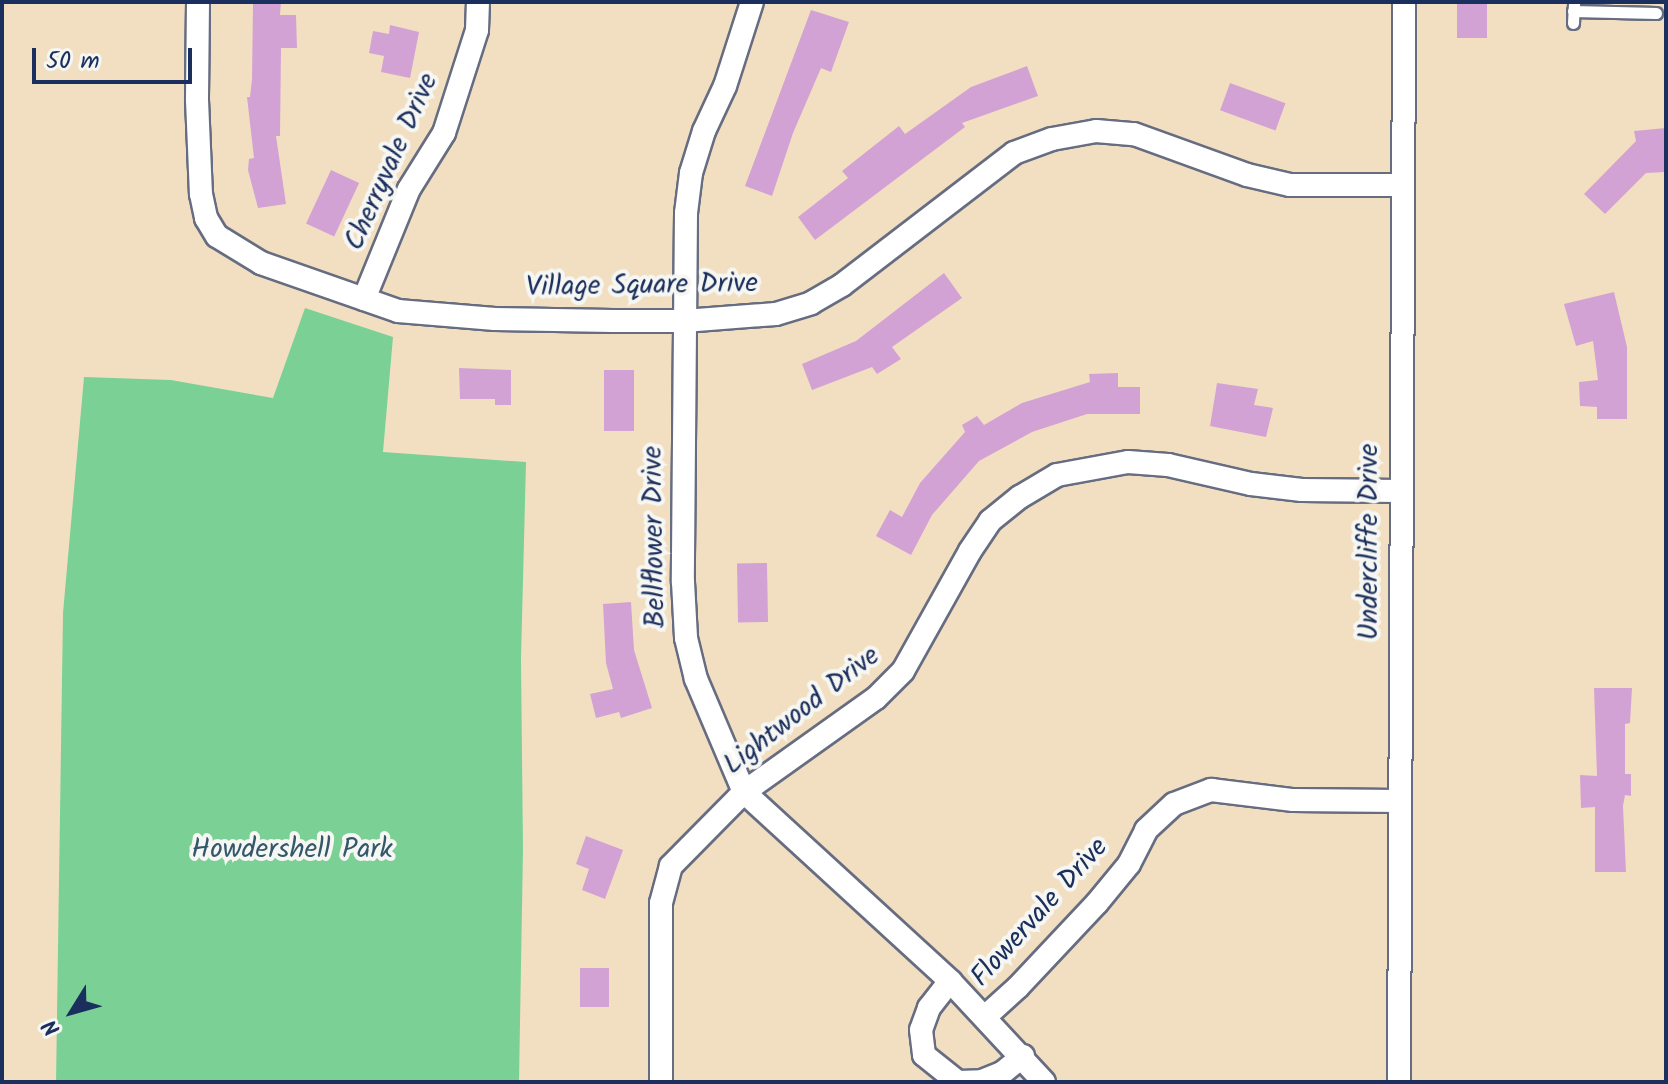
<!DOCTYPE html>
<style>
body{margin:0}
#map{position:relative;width:1668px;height:1084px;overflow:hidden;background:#f2dfc2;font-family:Kalam,sans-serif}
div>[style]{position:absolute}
.green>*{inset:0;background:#7bd195}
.building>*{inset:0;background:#d3a2d4;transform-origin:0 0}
.roads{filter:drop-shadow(2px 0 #666d81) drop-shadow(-2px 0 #666d81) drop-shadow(0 2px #666d81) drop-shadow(0 -2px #666d81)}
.lane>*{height:11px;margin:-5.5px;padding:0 5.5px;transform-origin:5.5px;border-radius:5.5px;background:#fff}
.street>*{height:22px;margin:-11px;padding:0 11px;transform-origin:11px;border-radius:11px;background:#fff}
span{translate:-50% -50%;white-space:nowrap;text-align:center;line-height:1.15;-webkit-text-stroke:8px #f6f6f2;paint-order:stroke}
.street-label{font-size:28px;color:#1b2f5e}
.park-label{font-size:28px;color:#33586c}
.frame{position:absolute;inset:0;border:4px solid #1b2f5e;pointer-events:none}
.north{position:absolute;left:32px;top:972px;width:80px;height:80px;-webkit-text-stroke:6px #f6f6f2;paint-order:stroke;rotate:233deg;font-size:22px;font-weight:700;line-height:32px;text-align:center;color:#1b2f5e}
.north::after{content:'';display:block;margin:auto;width:28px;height:36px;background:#1b2f5e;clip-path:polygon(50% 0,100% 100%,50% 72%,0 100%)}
.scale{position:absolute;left:32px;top:48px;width:160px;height:36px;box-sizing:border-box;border:4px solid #1b2f5e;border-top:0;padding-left:10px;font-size:24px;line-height:28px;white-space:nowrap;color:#1b2f5e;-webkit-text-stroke:6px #f6f6f2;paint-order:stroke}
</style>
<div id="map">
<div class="green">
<div style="clip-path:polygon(305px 308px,393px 337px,383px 452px,526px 462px,521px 659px,523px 850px,519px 1082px,56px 1082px,63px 613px,84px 377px,171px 380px,273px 398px)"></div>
</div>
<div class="building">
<div style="clip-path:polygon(253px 2px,281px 2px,280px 15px,296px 15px,297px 48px,281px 48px,280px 136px,276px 136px,286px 204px,258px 208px,248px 170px,249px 159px,254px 158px,247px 97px,250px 97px,252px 79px)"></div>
<div style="left:1457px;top:2px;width:30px;height:36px"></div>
<div style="clip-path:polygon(811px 10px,849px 22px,831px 72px,821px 68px,793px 133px,772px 196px,745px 186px)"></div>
<div style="clip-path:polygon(390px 25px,419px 32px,410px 78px,381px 72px,384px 56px,369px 53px,373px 31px,389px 34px)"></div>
<div style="clip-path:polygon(1027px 66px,1038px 96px,962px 123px,965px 127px,815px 240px,798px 217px,848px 178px,842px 171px,899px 126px,905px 134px,971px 87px)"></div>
<div style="left:1230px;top:83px;width:59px;height:29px;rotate:20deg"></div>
<div style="clip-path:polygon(1666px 128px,1666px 172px,1646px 173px,1605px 214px,1584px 194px,1636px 141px,1634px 131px)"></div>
<div style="left:331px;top:170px;width:31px;height:59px;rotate:25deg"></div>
<div style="clip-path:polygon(944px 273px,962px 298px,892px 347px,901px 359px,877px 374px,872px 367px,812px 390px,802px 364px,856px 341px)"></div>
<div style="clip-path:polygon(1614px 292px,1627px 347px,1627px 419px,1597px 419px,1597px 407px,1580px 406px,1579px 382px,1598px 380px,1593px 341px,1576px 346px,1564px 304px)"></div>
<div style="clip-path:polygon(459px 368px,511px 370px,511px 405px,495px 405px,495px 399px,460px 399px)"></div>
<div style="left:634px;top:370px;width:61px;height:30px;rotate:90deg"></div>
<div style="clip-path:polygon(1118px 373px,1118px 387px,1140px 387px,1140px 414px,1087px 414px,1032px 432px,979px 461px,932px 515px,911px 555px,876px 536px,890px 510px,902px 517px,920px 483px,965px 432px,962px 425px,977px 416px,984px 425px,1022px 403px,1090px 382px,1089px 374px)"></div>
<div style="clip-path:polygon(1217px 383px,1258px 389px,1254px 405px,1273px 408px,1266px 437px,1210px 426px)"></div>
<div style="left:767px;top:563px;width:59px;height:30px;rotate:89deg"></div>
<div style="clip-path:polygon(631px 602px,634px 650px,652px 708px,621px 718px,619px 712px,596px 718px,590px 694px,613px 689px,606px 663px,603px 604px)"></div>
<div style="clip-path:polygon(1594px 688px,1632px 688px,1630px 723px,1625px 724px,1625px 774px,1631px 774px,1631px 796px,1625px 795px,1623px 806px,1626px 872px,1595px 872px,1595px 807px,1581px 808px,1580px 775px,1597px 776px)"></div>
<div style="clip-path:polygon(586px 836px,623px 850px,605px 899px,582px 890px,589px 869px,576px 864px)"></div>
<div style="left:580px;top:968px;width:29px;height:39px"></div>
</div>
<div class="roads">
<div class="lane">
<div style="left:1573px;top:11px;width:83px;rotate:1.4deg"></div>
<div style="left:1573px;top:23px;width:21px;rotate:-87deg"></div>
</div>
<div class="street">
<div style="left:198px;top:2px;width:98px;rotate:90.6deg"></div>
<div style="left:197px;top:100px;width:94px;rotate:87.6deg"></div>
<div style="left:201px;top:194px;width:25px;rotate:78deg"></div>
<div style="left:206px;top:218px;width:21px;rotate:59deg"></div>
<div style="left:217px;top:236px;width:52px;rotate:31.5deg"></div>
<div style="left:261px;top:263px;width:145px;rotate:19.3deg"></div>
<div style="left:398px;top:311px;width:97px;rotate:4.7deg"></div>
<div style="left:495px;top:319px;width:118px;rotate:1deg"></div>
<div style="left:613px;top:321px;width:71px"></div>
<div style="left:684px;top:321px;width:92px;rotate:-4.4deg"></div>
<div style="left:776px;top:314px;width:37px;rotate:-17deg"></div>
<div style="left:811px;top:303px;width:36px;rotate:-30deg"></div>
<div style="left:842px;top:285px;width:217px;rotate:-37.5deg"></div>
<div style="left:1014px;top:153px;width:40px;rotate:-20.2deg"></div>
<div style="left:1052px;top:139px;width:45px;rotate:-10.3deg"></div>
<div style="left:1096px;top:131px;width:38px;rotate:5deg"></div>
<div style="left:1134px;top:134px;width:120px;rotate:19.9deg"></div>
<div style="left:1247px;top:175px;width:44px;rotate:13.1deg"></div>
<div style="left:1290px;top:185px;width:113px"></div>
<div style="left:752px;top:2px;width:88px;rotate:107.8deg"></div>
<div style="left:725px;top:86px;width:50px;rotate:115deg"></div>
<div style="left:704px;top:131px;width:44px;rotate:107.2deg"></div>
<div style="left:691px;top:173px;width:40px;rotate:97.1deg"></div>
<div style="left:686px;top:213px;width:369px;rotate:90.5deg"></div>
<div style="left:683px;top:582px;width:56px;rotate:86.9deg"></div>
<div style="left:686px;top:638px;width:42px;rotate:76.3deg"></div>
<div style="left:696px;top:679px;width:123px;rotate:67deg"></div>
<div style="left:744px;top:792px;width:280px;rotate:42.5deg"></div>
<div style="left:950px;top:981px;width:138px;rotate:47.1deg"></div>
<div style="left:364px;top:299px;width:119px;rotate:-67.8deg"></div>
<div style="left:409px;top:189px;width:66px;rotate:-58deg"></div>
<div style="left:444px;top:133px;width:108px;rotate:-72.2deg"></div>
<div style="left:477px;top:30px;width:28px;rotate:-88deg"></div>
<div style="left:950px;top:981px;width:34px;rotate:128deg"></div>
<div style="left:929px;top:1008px;width:23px;rotate:110deg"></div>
<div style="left:921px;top:1030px;width:25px;rotate:83deg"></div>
<div style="left:924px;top:1055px;width:43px;rotate:38.5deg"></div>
<div style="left:958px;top:1082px;width:24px;rotate:-2deg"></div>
<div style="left:982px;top:1081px;width:22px;rotate:-22deg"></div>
<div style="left:1002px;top:1073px;width:27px;rotate:-39deg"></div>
<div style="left:986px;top:1016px;width:43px;rotate:-42.2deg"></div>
<div style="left:1018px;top:987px;width:115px;rotate:-46.8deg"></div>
<div style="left:1097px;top:903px;width:50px;rotate:-50.6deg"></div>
<div style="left:1129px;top:864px;width:38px;rotate:-63deg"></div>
<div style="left:1146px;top:830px;width:38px;rotate:-43deg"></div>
<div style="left:1174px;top:804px;width:40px;rotate:-21deg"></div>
<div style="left:1211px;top:790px;width:83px;rotate:7deg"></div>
<div style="left:1293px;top:800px;width:106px;rotate:0.5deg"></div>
<div style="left:661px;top:1082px;width:179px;rotate:-90deg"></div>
<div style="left:661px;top:903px;width:38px;rotate:-75deg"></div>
<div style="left:671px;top:866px;width:104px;rotate:-45.4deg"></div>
<div style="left:744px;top:792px;width:162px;rotate:-35.5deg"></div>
<div style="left:876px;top:698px;width:38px;rotate:-45deg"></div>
<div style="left:903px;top:671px;width:137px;rotate:-60.8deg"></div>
<div style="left:970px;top:551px;width:36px;rotate:-56deg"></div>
<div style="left:990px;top:521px;width:38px;rotate:-39deg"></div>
<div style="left:1020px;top:497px;width:43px;rotate:-30.7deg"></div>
<div style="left:1057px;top:475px;width:72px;rotate:-10.4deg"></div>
<div style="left:1128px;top:462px;width:40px;rotate:4.3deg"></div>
<div style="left:1168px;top:465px;width:85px;rotate:12.9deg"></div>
<div style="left:1251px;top:484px;width:51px;rotate:6.7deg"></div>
<div style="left:1302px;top:490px;width:98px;rotate:0.6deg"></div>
<div style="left:1399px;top:1082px;width:1080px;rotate:-89.73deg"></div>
</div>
</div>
<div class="street-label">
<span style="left:392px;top:162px;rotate:-66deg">Cherryvale Drive</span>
<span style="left:642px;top:286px;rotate:-1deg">Village Square Drive</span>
<span style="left:655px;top:537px;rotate:-91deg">Bellflower Drive</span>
<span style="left:1370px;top:542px;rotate:-90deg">Undercliffe Drive</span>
<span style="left:802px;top:711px;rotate:-38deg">Lightwood Drive</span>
<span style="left:1040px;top:913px;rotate:-48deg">Flowervale Drive</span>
</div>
<div class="park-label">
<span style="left:292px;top:850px">Howdershell Park</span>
</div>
<div class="frame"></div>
<div class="north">N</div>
<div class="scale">50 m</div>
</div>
